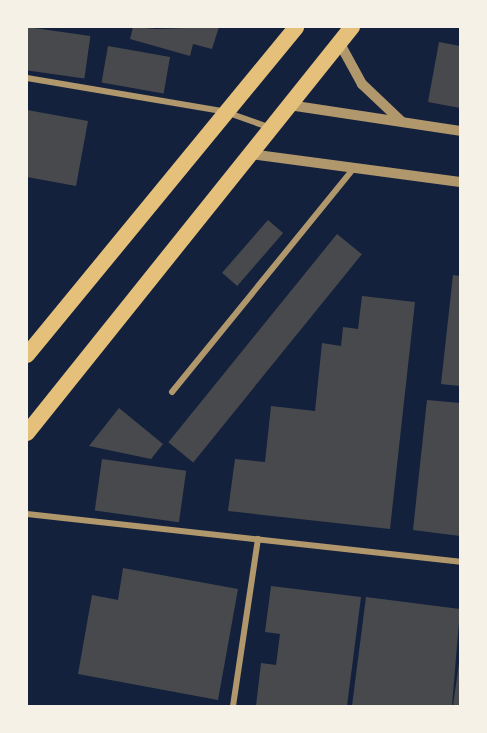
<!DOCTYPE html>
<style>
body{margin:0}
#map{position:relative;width:487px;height:733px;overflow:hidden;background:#14213d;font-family:"Sofia Sans Condensed",sans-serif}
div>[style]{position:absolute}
.building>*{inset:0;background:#48494c;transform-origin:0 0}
.minor>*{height:6px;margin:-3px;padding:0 3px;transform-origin:3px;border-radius:3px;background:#b1986c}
.tertiary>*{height:10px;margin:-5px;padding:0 5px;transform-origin:5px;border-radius:5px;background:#b1986c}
.trunk>*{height:16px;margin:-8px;padding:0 8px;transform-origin:8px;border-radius:8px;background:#e5c07b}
span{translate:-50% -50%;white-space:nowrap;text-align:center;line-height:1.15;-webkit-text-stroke:6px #f6f1e7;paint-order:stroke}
.frame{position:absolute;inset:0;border:28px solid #f6f1e7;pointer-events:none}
</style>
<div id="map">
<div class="building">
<div style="left:27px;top:27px;width:64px;height:43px;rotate:8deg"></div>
<div style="clip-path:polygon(133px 27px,156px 29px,219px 27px,212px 49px,193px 44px,190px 56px,130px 39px)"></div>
<div style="clip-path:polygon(439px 42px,460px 46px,460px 108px,428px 102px)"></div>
<div style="left:108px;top:46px;width:63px;height:37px;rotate:10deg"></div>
<div style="clip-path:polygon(27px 110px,88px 121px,76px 186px,27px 177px)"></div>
<div style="left:268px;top:220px;width:20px;height:70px;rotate:41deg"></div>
<div style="left:337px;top:234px;width:32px;height:268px;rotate:39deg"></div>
<div style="clip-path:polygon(453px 275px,460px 276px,460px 386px,441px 384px)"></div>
<div style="clip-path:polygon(362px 296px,415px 302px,390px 529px,228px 511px,235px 459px,265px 462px,271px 406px,315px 411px,322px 343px,341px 346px,343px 327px,358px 329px)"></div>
<div style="clip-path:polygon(427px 400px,460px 403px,460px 536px,413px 530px)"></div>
<div style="clip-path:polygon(119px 408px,163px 444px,151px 459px,89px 446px)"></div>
<div style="left:102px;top:459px;width:85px;height:52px;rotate:8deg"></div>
<div style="clip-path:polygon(123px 568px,238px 589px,218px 700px,78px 674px,92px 595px,118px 600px)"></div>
<div style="clip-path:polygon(271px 586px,361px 597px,347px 706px,256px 706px,261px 663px,276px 665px,280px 634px,265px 632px)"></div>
<div style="clip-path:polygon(366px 597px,460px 609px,452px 706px,352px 706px)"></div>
<div style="clip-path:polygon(459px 663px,460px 706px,453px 706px)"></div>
</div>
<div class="minor">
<div style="left:27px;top:78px;width:199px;rotate:9.6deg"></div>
<div style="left:223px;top:111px;width:51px;rotate:19.5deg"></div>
<div style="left:172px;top:392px;width:290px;rotate:-50.9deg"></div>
<div style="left:27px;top:514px;width:436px;rotate:6.3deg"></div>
<div style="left:233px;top:706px;width:169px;rotate:-81.5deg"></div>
</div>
<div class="tertiary">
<div style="left:339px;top:42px;width:48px;rotate:61.3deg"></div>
<div style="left:362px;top:84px;width:54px;rotate:43.5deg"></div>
<div style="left:289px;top:105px;width:173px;rotate:8.6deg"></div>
<div style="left:250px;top:154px;width:212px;rotate:7.6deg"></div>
</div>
<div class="trunk">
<div style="left:27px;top:355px;width:424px;rotate:-50.6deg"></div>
<div style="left:27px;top:433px;width:520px;rotate:-51.32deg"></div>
</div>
<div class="frame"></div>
</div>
